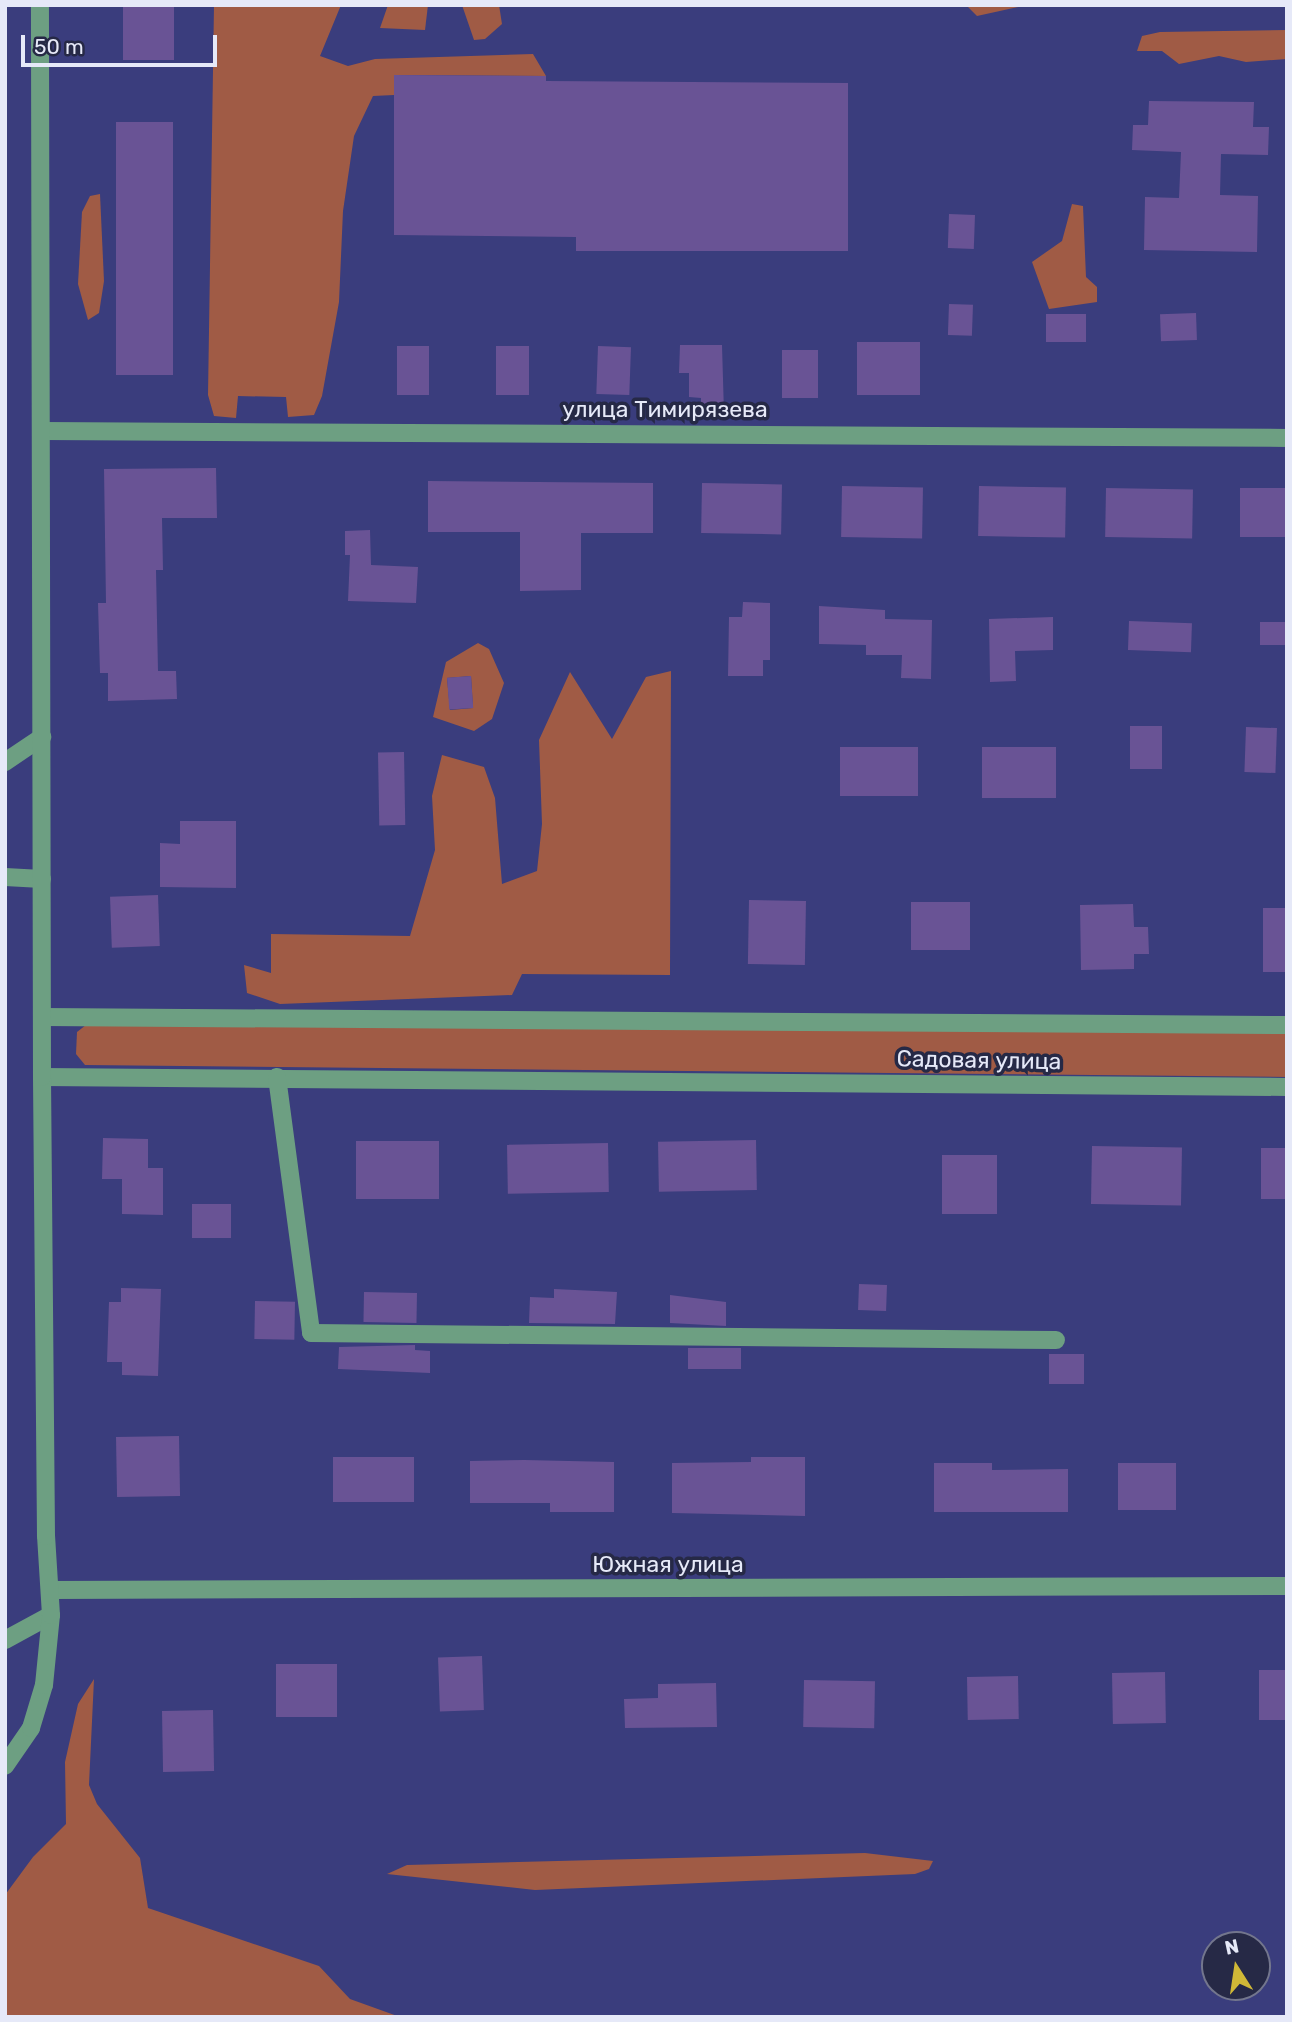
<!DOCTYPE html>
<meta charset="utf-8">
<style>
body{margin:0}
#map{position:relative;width:1292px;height:2022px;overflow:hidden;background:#3a3d7d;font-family:Rubik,sans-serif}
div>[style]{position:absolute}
.green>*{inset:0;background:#a05b45}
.building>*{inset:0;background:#695395;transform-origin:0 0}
.minor>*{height:18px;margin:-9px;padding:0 9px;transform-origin:9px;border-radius:9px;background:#6d9f82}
span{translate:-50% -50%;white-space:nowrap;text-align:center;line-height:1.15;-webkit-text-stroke:7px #262946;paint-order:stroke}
.street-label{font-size:23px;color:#e6e9f8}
.frame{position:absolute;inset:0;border:7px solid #e6e9f8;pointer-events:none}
.north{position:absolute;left:1201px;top:1931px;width:70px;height:70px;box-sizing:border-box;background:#262946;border:2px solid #73768d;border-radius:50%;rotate:348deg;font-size:19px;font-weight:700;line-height:28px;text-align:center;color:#e6e9f8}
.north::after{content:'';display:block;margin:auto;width:24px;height:32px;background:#d0b837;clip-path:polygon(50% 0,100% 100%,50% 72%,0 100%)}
.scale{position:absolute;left:21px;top:35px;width:196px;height:32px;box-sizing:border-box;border:4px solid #e6e9f8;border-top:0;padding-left:9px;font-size:21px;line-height:24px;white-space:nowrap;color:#e6e9f8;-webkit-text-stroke:5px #262946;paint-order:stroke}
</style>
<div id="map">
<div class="green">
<div style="clip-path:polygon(214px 5px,341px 5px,320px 56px,348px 66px,375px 59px,533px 54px,546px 76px,395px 75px,394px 95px,373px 96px,354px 136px,343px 211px,339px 302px,322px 396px,314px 415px,288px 417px,286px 397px,238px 396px,236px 418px,214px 416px,208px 395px)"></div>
<div style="clip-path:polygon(388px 5px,428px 5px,425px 30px,380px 28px)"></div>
<div style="clip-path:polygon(462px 5px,499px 5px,502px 24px,485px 39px,474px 40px)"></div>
<div style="clip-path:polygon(966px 5px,1027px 5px,977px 16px)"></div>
<div style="clip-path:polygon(1287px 30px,1287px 59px,1246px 62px,1219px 56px,1179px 64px,1162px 51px,1137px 51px,1142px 36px,1160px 32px)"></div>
<div style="clip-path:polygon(100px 194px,104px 281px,99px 313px,88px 320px,78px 284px,82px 212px,90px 196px)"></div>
<div style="clip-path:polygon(1072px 204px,1083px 206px,1086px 277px,1097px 287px,1097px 302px,1049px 309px,1032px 262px,1062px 241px)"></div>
<div style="clip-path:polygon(evenodd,478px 643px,489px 649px,504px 683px,492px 719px,474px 731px,433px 717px,446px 662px,478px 643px,471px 676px,473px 708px,450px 710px,447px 678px,471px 676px)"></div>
<div style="clip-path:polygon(671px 671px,670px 975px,522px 974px,512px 995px,280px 1004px,247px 993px,244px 965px,271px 973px,271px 934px,410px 936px,435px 850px,432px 796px,442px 755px,484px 767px,495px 798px,502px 884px,537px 871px,542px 824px,539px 740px,570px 672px,612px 739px,646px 677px)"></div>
<div style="clip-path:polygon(86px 1025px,1287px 1032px,1287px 1077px,85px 1065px,76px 1054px,77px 1032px)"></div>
<div style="clip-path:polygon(94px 1679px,89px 1785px,97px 1804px,140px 1858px,148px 1908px,319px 1966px,350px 1999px,400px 2017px,5px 2017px,5px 1895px,33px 1857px,66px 1824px,65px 1762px,78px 1704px)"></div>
<div style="clip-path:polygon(865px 1853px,933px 1861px,929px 1869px,915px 1874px,535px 1890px,387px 1874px,407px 1865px)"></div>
</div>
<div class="building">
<div style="left:123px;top:5px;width:51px;height:55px"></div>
<div style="clip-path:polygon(394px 75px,546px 76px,546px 81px,848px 83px,848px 251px,576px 251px,576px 237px,394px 235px)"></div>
<div style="clip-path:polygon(1149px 101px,1254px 102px,1253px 127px,1269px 127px,1268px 155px,1221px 154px,1220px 195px,1258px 196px,1257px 252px,1144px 250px,1145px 197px,1179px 198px,1181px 152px,1132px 150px,1133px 125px,1148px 125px)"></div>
<div style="left:116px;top:122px;width:57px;height:253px"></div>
<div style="left:949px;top:214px;width:26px;height:34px;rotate:2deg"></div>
<div style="left:949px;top:304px;width:24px;height:31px;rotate:2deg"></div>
<div style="left:1196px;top:313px;width:27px;height:36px;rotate:88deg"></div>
<div style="left:1046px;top:314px;width:40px;height:28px"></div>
<div style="left:857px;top:342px;width:63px;height:53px"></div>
<div style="clip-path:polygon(680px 345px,722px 345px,724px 413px,701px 414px,701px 398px,689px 397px,689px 373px,679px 373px)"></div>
<div style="left:397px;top:346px;width:32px;height:49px"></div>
<div style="left:496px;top:346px;width:33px;height:49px"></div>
<div style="left:598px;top:346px;width:33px;height:48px;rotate:2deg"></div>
<div style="left:782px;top:350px;width:36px;height:48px"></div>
<div style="clip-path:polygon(216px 468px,217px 518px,162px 518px,163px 570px,156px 570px,158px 671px,176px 671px,177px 699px,108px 701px,108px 673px,100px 673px,98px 603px,106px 603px,104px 469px)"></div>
<div style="clip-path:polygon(428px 481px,653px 483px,653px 533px,581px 533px,581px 590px,520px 591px,520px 532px,428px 532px)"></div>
<div style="left:702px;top:483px;width:80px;height:50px;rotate:1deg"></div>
<div style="left:842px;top:486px;width:81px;height:51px;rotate:1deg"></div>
<div style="left:979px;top:486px;width:87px;height:50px;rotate:1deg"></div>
<div style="left:1106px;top:488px;width:87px;height:49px;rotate:1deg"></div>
<div style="left:1240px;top:488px;width:47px;height:49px"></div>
<div style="clip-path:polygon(370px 530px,371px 565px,418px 567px,416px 603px,348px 601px,350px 555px,345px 555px,345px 531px)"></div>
<div style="clip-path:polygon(743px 602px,770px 603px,770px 660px,763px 660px,763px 676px,728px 676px,729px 617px,742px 617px)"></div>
<div style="clip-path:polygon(819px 606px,885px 610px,885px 619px,932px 620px,931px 679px,901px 678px,902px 655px,866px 655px,866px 645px,819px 644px)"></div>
<div style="clip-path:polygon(1053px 617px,1053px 650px,1015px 651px,1016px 681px,990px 682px,989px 619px)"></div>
<div style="left:1129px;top:621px;width:63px;height:29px;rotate:2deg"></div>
<div style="left:1260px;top:622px;width:27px;height:23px"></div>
<div style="left:471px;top:676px;width:32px;height:24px;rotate:86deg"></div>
<div style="left:1130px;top:726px;width:32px;height:43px"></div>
<div style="left:1246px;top:727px;width:31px;height:45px;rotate:2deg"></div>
<div style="left:918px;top:747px;width:49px;height:78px;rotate:90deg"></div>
<div style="left:982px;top:747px;width:74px;height:51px"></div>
<div style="left:404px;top:752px;width:73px;height:26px;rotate:89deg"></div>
<div style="clip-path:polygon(180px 821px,236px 821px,236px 888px,160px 887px,160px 843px,180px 844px)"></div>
<div style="left:158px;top:895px;width:51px;height:48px;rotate:88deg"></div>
<div style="left:749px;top:900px;width:57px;height:64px;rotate:1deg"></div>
<div style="left:911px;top:902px;width:59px;height:48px"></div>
<div style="clip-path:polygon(1133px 904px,1134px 927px,1148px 927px,1149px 954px,1134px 954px,1134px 969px,1081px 970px,1080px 905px)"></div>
<div style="left:1263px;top:908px;width:24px;height:64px"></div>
<div style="clip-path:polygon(103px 1138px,148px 1139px,148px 1168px,163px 1168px,163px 1215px,122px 1214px,122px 1179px,102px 1179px)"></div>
<div style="left:756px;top:1140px;width:50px;height:98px;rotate:89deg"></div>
<div style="left:356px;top:1141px;width:83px;height:58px"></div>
<div style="left:608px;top:1143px;width:49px;height:101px;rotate:89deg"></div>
<div style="left:1092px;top:1146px;width:90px;height:58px;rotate:1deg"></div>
<div style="left:1261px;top:1148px;width:26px;height:51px"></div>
<div style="left:942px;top:1155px;width:55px;height:59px"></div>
<div style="left:192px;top:1204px;width:39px;height:34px"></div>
<div style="left:859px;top:1284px;width:28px;height:26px;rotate:2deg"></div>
<div style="clip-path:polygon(121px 1288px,161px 1289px,158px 1376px,122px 1375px,122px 1362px,107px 1362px,109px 1302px,121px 1302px)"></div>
<div style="clip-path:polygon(554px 1289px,617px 1292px,615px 1324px,529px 1323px,530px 1297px,554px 1298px)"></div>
<div style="left:364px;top:1292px;width:53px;height:30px;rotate:1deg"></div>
<div style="clip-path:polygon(670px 1295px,726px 1302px,726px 1326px,670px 1323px)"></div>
<div style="left:255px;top:1301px;width:40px;height:38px;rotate:1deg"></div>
<div style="clip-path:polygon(415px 1345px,415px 1350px,430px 1351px,430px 1373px,338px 1369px,339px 1347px)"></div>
<div style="left:688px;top:1348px;width:53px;height:21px"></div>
<div style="left:1049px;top:1354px;width:35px;height:30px"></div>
<div style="left:179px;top:1436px;width:60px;height:63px;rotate:89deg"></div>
<div style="left:333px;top:1457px;width:81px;height:45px"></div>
<div style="clip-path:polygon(751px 1457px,805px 1457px,805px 1516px,672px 1513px,672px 1463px,751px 1462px)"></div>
<div style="clip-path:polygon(524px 1460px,614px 1462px,614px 1512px,550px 1512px,550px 1503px,470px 1503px,470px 1461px)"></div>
<div style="clip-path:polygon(934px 1463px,992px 1463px,992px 1470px,1068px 1469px,1068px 1512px,934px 1512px)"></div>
<div style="left:1118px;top:1463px;width:58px;height:47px"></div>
<div style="left:482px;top:1656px;width:54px;height:44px;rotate:88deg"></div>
<div style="left:337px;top:1664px;width:53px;height:61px;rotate:90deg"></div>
<div style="left:1259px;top:1670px;width:28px;height:50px"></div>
<div style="left:1165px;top:1672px;width:51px;height:53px;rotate:89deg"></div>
<div style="left:1018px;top:1676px;width:43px;height:51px;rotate:89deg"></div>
<div style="left:804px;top:1680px;width:71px;height:47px;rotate:1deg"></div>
<div style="clip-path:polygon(716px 1683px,717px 1727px,625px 1728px,624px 1699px,658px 1698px,658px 1684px)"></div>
<div style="left:213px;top:1710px;width:61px;height:51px;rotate:89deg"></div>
</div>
<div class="minor">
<div style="left:43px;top:431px;width:1244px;rotate:0.32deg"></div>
<div style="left:5px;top:762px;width:45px;rotate:-34deg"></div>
<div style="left:5px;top:877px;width:37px;rotate:3deg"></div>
<div style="left:43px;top:1017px;width:1244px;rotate:0.37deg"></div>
<div style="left:42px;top:1077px;width:1245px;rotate:0.46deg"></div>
<div style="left:277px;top:1077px;width:258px;rotate:82.4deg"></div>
<div style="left:311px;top:1333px;width:745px;rotate:0.54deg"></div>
<div style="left:50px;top:1590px;width:1237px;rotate:-0.19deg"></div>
<div style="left:5px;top:1640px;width:52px;rotate:-28.5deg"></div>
<div style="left:5px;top:1766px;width:46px;rotate:-55.6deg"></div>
<div style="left:31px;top:1728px;width:45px;rotate:-73.2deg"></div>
<div style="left:44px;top:1685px;width:70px;rotate:-84.3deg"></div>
<div style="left:51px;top:1615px;width:79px;rotate:-93.6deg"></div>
<div style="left:46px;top:1536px;width:459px;rotate:-90.5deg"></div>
<div style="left:42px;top:1077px;width:1072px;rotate:-90.11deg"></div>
</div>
<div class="street-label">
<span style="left:665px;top:409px">улица Тимирязева</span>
<span style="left:979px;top:1060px;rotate:1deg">Садовая улица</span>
<span style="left:668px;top:1564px">Южная улица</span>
</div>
<div class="frame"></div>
<div class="north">N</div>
<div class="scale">50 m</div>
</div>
